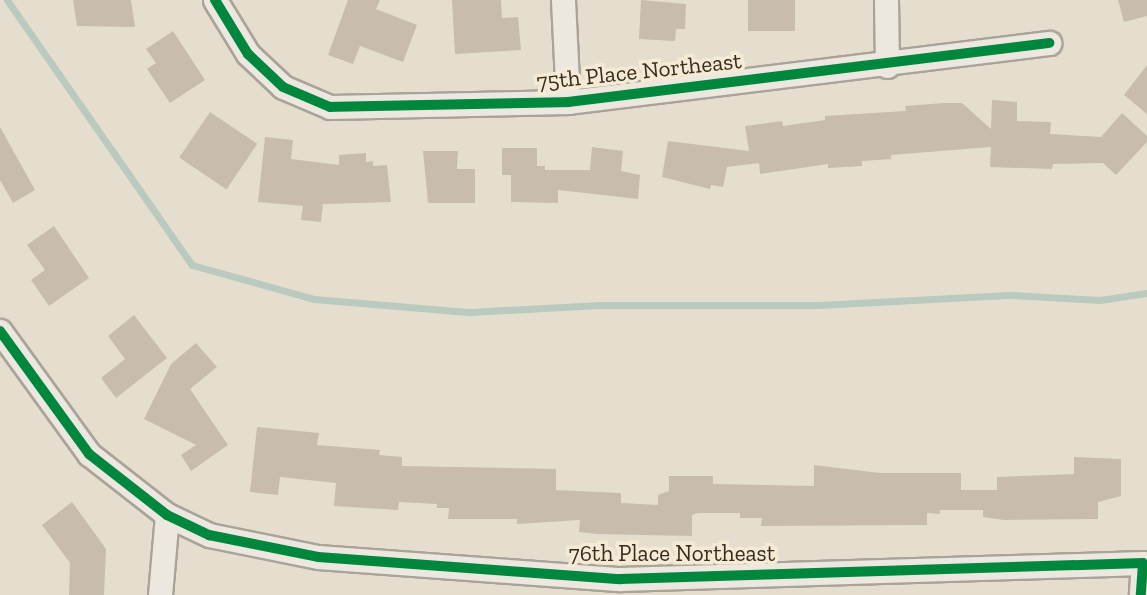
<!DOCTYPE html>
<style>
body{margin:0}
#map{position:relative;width:1147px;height:595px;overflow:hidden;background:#e5dece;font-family:"Zilla Slab",serif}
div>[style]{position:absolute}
.stream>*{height:7px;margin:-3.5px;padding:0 3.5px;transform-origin:3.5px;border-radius:3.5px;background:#bacabf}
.building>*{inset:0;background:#c8bcaf;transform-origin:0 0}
.roads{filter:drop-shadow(2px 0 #aaa397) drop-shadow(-2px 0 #aaa397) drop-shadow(0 2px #aaa397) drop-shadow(0 -2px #aaa397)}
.minor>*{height:23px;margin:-11.5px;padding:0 11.5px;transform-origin:11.5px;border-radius:11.5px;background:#ede8df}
.cycleway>*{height:10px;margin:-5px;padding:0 5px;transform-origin:5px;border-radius:5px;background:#00873e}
span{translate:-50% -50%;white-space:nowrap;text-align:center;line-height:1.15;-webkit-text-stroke:7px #f5ebd4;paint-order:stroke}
.street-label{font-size:23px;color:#392b1f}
</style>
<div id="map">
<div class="stream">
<div style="left:7px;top:0;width:323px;rotate:55.1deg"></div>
<div style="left:192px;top:265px;width:127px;rotate:15.6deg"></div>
<div style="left:314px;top:299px;width:157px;rotate:4.8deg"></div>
<div style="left:470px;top:312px;width:130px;rotate:-3.1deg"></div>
<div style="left:600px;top:305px;width:219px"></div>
<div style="left:819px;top:305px;width:194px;rotate:-3deg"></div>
<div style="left:1013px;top:295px;width:87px;rotate:3.3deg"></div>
<div style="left:1100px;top:300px;width:48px;rotate:-8.5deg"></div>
</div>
<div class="building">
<div style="clip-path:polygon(73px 0,131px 0,135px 27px,77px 26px)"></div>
<div style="clip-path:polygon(348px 0,380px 0,376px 9px,417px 25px,403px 62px,360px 46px,353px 64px,328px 55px)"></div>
<div style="clip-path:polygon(452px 0,501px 0,502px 18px,518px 17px,521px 50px,455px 54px)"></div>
<div style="clip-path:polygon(641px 0,686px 4px,685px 29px,676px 29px,675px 41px,639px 39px)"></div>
<div style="left:748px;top:0;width:47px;height:31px"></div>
<div style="clip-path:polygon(1118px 0,1147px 0,1147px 16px,1124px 22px)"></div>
<div style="clip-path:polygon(173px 31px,205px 80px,170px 103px,147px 69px,156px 63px,146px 49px)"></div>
<div style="clip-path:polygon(1147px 65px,1147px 114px,1124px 95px)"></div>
<div style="clip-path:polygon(992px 100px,1017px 102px,1017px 121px,1051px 122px,1050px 134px,1101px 137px,1122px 113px,1147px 136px,1147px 142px,1116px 175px,1103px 163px,1053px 164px,1052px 169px,990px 167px,991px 147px,891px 155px,891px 159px,862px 161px,862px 166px,828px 168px,828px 164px,760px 174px,759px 163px,727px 167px,723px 187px,711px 185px,710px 189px,662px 177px,668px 141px,749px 151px,745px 126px,782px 121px,783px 126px,825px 120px,825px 116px,906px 111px,905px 106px,944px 103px,962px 103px,991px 129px)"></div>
<div style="left:210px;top:112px;width:57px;height:55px;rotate:34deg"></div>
<div style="clip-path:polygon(0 127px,35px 190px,13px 203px,0 180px)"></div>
<div style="clip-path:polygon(265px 137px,293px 140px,291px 159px,339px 165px,339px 155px,366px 153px,366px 162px,373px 161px,373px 166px,387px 165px,391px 202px,323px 204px,321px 222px,301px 220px,303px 206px,258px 202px)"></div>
<div style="clip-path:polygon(592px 147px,623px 151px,621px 171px,640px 175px,638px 199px,558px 190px,558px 203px,511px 202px,511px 175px,502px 175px,502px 148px,537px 148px,537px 166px,545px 166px,545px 170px,590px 170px)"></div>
<div style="clip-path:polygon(423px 151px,458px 151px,457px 169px,475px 169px,475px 203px,428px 203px)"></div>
<div style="clip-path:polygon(54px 226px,89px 278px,49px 306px,31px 280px,45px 270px,27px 245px)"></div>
<div style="clip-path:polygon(134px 315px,167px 358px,116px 398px,101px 378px,125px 359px,108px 336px)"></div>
<div style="clip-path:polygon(196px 343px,217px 367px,190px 389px,228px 445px,191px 471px,181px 455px,196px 445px,144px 419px,171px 364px)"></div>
<div style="clip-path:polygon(257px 427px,319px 433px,317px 445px,380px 450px,379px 455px,402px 457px,402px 466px,556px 469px,556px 490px,621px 493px,621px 503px,658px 505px,658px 495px,669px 491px,669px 476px,713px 476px,713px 484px,814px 486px,814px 465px,880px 473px,961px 473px,961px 490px,997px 490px,997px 477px,1074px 474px,1074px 457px,1121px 459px,1121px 496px,1098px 502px,1098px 519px,1004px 520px,983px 517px,983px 510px,940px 510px,940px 514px,927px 513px,927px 525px,761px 526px,762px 518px,740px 518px,740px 513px,698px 513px,692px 515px,692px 536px,597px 534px,579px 532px,580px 520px,517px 524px,517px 519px,448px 519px,449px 508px,437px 508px,437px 504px,399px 502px,398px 510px,334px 506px,336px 483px,280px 477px,278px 495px,250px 492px)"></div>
<div style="clip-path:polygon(72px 502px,106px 549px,104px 595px,69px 595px,70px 563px,42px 525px)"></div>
</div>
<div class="roads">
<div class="minor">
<div style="left:215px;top:0;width:63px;rotate:58.6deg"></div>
<div style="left:248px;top:54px;width:48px;rotate:43.3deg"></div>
<div style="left:283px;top:87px;width:51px;rotate:23.1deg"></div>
<div style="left:330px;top:107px;width:238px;rotate:-1.2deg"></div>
<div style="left:568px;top:102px;width:485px;rotate:-7deg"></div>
<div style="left:563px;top:0;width:102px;rotate:87.2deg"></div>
<div style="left:886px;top:0;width:66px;rotate:89.1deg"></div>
<div style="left:0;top:331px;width:152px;rotate:54.1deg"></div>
<div style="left:89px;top:454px;width:99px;rotate:38deg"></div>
<div style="left:167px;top:515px;width:47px;rotate:25.5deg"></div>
<div style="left:209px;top:535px;width:111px;rotate:11.4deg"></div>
<div style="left:318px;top:557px;width:303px;rotate:4.2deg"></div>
<div style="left:620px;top:579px;width:523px;rotate:-1.75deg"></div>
<div style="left:1143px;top:563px;width:32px;rotate:94deg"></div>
<div style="left:160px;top:595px;width:80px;rotate:-85deg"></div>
</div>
</div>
<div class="cycleway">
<div style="left:215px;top:0;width:63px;rotate:58.6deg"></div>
<div style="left:248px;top:54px;width:48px;rotate:43.3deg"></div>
<div style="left:283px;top:87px;width:51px;rotate:23.1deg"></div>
<div style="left:330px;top:107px;width:238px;rotate:-1.2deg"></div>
<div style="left:568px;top:102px;width:485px;rotate:-7deg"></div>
<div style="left:0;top:331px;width:152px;rotate:54.1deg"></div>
<div style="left:89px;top:454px;width:99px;rotate:38deg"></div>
<div style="left:167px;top:515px;width:47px;rotate:25.5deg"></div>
<div style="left:209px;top:535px;width:111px;rotate:11.4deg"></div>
<div style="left:318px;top:557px;width:303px;rotate:4.2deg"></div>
<div style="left:620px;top:579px;width:523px;rotate:-1.75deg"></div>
<div style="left:1143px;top:563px;width:32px;rotate:94deg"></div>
</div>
<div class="street-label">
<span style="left:639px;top:71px;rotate:-6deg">75th Place Northeast</span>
<span style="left:672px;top:553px">76th Place Northeast</span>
</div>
</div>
